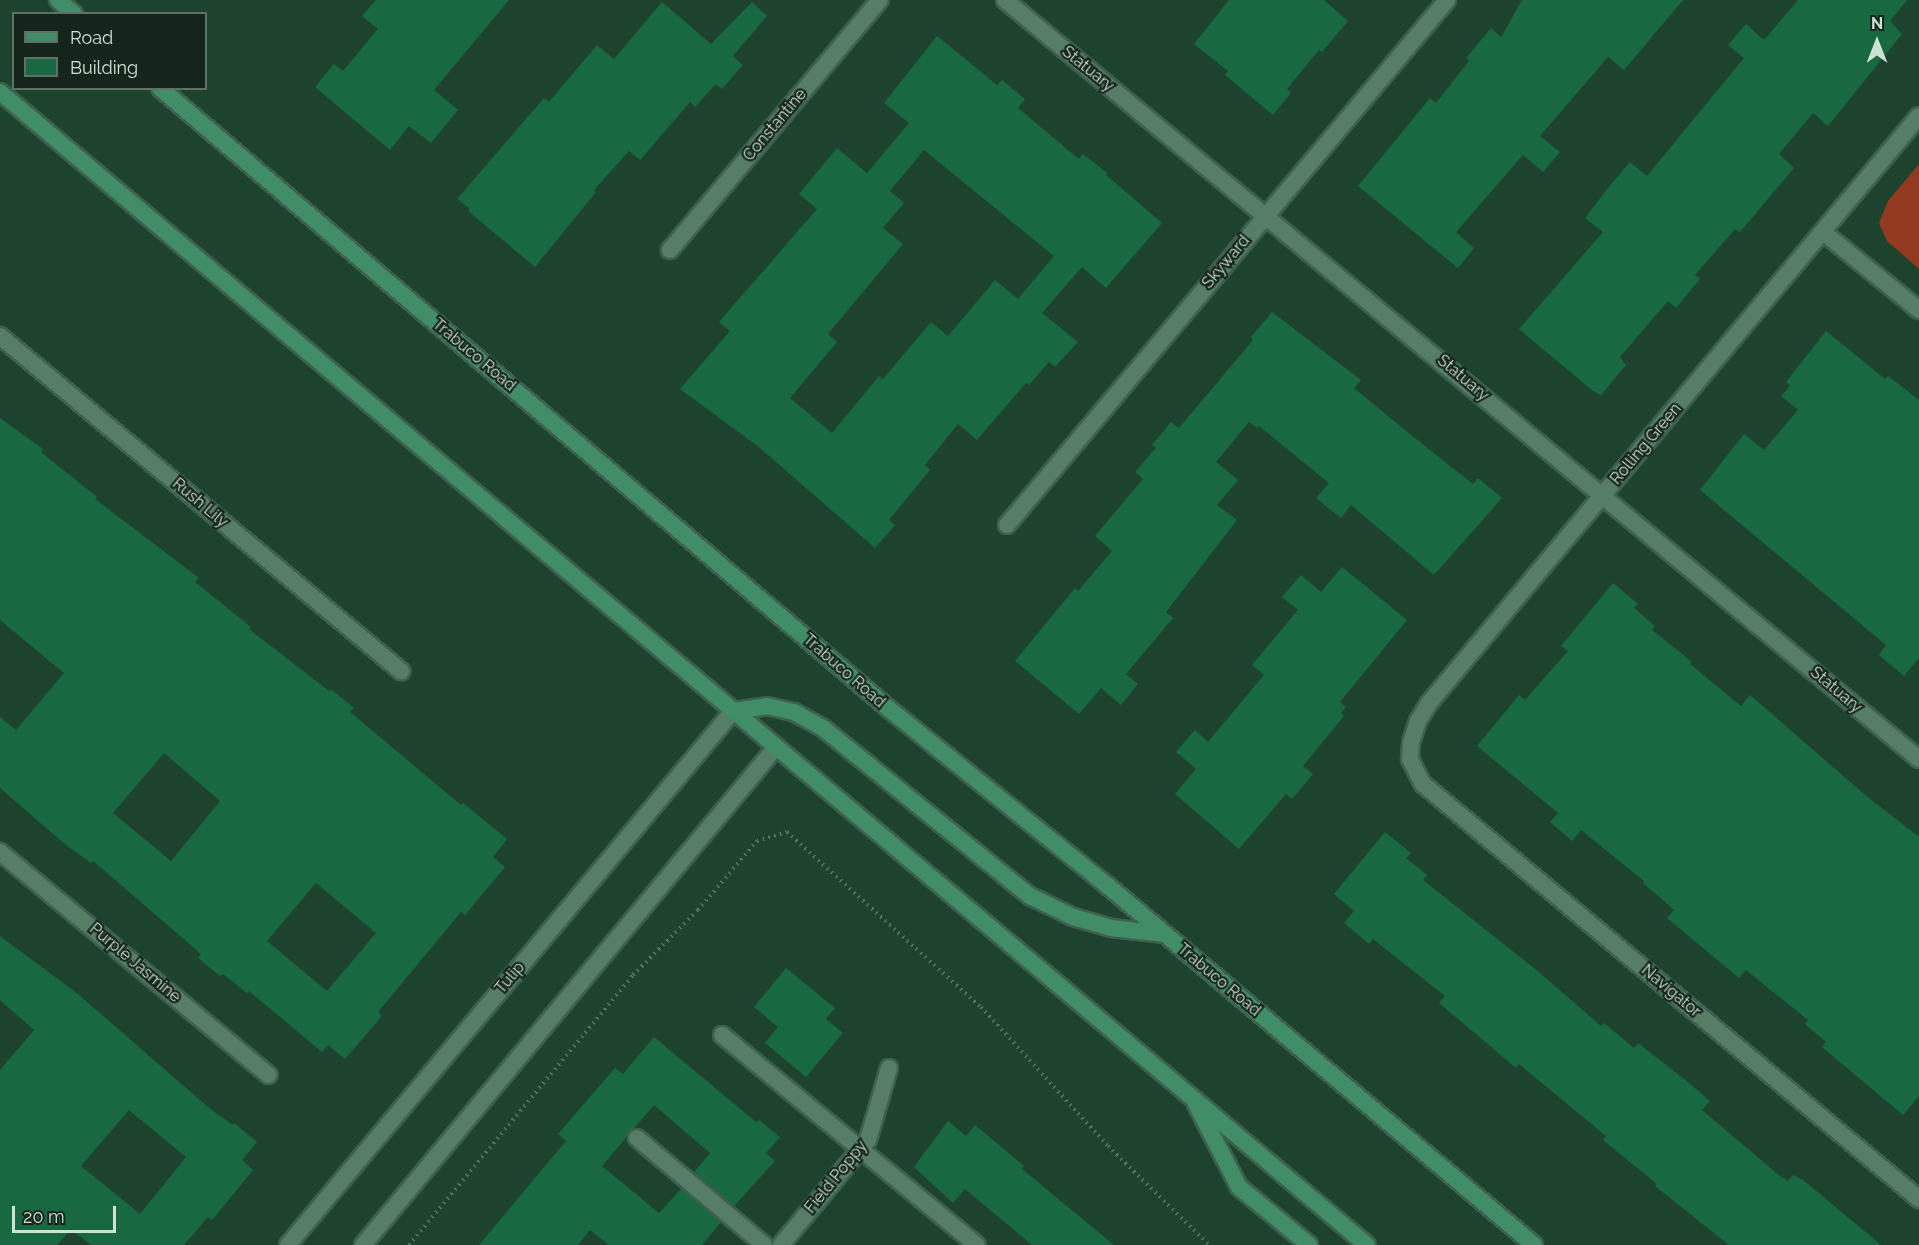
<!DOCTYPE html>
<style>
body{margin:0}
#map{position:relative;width:1919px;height:1245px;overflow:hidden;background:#1d432e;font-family:Raleway,sans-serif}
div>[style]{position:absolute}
.green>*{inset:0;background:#93391f}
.building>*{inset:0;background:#186841}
.path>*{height:4px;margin-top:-2px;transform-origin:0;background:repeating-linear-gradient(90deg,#567764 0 1.5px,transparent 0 6px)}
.roads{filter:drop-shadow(2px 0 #3e604e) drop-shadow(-2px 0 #3e604e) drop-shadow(0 2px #3e604e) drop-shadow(0 -2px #3e604e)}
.service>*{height:16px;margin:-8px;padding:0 8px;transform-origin:8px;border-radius:8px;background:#567d65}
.minor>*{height:16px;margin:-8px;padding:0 8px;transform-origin:8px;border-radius:8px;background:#567d65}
.tertiary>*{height:16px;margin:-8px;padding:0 8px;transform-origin:8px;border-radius:8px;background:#567d65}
.secondary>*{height:16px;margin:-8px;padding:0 8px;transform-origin:8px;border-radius:8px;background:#418d67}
span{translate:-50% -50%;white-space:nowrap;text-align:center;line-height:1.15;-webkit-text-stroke:4.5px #15251b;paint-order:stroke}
.street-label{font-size:16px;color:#cde2d4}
.legend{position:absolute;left:12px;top:12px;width:195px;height:78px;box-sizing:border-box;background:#15251b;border:2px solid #5f7165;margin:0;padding:8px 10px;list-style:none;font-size:18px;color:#cde2d4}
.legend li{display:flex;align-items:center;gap:12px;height:30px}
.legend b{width:30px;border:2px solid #5f7165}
.north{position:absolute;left:1847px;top:12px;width:60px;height:60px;-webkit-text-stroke:4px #15251b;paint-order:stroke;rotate:0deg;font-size:16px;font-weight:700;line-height:24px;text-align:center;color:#cde2d4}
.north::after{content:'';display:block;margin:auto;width:21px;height:27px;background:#cde2d4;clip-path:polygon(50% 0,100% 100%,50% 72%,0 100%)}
.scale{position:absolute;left:12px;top:1206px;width:104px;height:27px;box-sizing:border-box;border:3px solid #cde2d4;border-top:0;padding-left:8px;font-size:18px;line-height:21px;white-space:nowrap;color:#cde2d4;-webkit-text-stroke:4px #15251b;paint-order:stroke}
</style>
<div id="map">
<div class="green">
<div style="clip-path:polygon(1919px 164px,1919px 269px,1887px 241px,1879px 223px,1888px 201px)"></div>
</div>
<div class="building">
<div style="clip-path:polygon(376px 0,509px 0,434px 90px,458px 110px,431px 143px,409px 126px,390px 150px,315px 87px,334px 64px,343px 71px,378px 29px,362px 16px)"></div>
<div style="clip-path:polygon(1229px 0,1324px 0,1348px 21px,1322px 52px,1319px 50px,1287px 89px,1291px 93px,1273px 115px,1225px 75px,1228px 71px,1194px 44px)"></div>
<div style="clip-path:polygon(1522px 0,1683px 0,1624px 70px,1608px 57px,1540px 136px,1560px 152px,1543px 172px,1523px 155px,1456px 232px,1474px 248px,1458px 268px,1358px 186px,1430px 98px,1436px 103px,1469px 61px,1466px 58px,1491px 28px,1501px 37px)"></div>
<div style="clip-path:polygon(1798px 0,1907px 0,1890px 21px,1902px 34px,1828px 126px,1813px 113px,1779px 154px,1794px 168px,1740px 232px,1735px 229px,1695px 275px,1700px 279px,1676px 308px,1668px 301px,1620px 357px,1626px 365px,1601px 395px,1593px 391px,1519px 329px,1603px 232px,1585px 218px,1612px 183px,1630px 162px,1647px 176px,1744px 58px,1728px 45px,1746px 24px,1764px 40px)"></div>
<div style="clip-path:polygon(662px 2px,711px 44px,752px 2px,767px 16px,733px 56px,743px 65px,722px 89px,716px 84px,695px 107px,690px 102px,640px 160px,629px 151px,594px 190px,596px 192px,535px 267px,468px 211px,470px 209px,457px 199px,544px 98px,549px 102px,597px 45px,614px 59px)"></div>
<div style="clip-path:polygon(evenodd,937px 36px,997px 85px,1002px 80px,1025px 99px,1018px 108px,1079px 159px,1083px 154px,1107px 173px,1106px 175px,1162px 223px,1106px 288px,1082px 267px,1042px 313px,1078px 342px,1055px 367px,1049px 362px,1029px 385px,1026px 383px,977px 440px,958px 424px,925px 465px,930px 470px,889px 520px,895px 525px,875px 548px,760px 448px,680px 389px,730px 331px,719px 322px,817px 209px,799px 194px,837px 148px,867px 173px,909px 123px,884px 103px,937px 36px,924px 150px,1054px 256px,1018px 299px,995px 280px,948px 336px,931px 322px,883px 379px,879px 376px,832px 433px,790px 398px,837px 342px,828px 334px,903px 244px,883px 228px,904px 203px,890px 191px,924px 150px)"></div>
<div style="clip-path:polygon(1272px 312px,1361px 380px,1354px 388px,1411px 435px,1473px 484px,1478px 478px,1502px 498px,1434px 575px,1351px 505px,1341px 518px,1316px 498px,1329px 483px,1259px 426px,1257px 428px,1249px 422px,1216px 462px,1238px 480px,1217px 505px,1237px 520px,1166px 612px,1173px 618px,1126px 674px,1138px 684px,1121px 705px,1101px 688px,1079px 714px,1015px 661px,1075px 588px,1078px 591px,1112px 551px,1095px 536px,1143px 479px,1135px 472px,1156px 448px,1152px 445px,1171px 422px,1179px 428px,1253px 340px,1251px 337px)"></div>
<div style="clip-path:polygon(1826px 331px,1885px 379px,1888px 376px,1919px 400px,1919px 658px,1904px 676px,1879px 655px,1886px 645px,1700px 490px,1744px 434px,1764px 450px,1798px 410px,1781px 396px,1790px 386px,1786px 382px)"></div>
<div style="clip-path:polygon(evenodd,0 418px,43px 449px,41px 452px,97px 497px,95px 499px,199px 578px,195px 582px,251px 627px,249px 629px,329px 691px,331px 689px,354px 708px,350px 712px,461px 805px,463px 803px,507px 839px,493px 857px,505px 867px,465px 915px,461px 912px,388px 1000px,378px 1012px,382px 1016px,345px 1059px,328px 1045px,322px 1052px,249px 991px,247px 993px,223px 974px,220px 976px,198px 958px,201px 954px,93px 861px,91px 863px,66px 845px,0 788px,0 717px,16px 730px,64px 673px,0 620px,0 418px,164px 753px,220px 801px,171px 861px,113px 813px,164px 753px,0 418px,316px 883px,376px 933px,327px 991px,267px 941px,316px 883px)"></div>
<div style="clip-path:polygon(1342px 567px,1407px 620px,1340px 702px,1346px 707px,1341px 713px,1344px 716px,1303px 766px,1313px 774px,1292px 799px,1286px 794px,1239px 849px,1175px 794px,1196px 769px,1176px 752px,1195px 730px,1208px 742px,1264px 675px,1252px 665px,1298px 610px,1282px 597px,1301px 575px,1321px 592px)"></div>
<div style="clip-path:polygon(1613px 583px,1638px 604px,1634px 608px,1655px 626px,1652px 630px,1692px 662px,1690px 664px,1741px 706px,1750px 695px,1864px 794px,1919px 837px,1919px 1096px,1903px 1115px,1822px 1047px,1826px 1042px,1805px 1024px,1808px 1020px,1746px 970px,1739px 978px,1667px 918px,1674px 910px,1643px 883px,1644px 881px,1581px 830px,1572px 841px,1550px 822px,1558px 813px,1477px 746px,1519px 695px,1525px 700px,1568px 651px,1561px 646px)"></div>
<div style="clip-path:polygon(1385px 832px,1411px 853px,1406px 858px,1427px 875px,1423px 880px,1540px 973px,1601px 1026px,1604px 1023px,1634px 1048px,1638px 1043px,1689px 1083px,1710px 1101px,1702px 1110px,1780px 1176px,1788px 1181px,1793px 1175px,1803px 1180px,1881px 1245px,1729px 1245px,1655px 1186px,1657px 1184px,1603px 1140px,1606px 1136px,1519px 1064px,1516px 1068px,1439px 1003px,1445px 996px,1373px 939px,1369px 944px,1344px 923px,1354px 911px,1334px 894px)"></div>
<div style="clip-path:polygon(evenodd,0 936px,78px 994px,209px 1108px,233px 1125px,234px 1123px,257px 1142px,242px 1160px,253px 1170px,212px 1220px,208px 1217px,184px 1245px,91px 1245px,71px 1229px,57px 1245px,0 1245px,0 1070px,34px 1030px,0 1000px,0 936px,129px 1110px,186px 1157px,140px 1214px,81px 1166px,129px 1110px)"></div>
<div style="clip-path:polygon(786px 968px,835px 1008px,826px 1019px,843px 1033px,806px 1077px,765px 1043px,778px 1027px,754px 1007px)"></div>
<div style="clip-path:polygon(654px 1037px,756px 1122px,759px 1120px,780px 1137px,766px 1153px,775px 1161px,734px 1206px,694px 1172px,710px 1153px,654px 1105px,602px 1166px,659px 1213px,681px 1189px,721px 1222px,702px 1245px,609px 1245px,590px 1230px,578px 1245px,479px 1245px,566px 1141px,558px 1134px,615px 1068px,623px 1074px)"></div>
<div style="clip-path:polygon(948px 1121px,966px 1136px,975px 1125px,1024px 1166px,1022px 1169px,1114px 1245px,1032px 1245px,965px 1189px,953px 1203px,914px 1167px)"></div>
</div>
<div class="path">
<div style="left:409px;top:1245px;width:351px;rotate:-50.3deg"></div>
<div style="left:633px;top:975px;width:92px;rotate:-45deg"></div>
<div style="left:698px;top:910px;width:91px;rotate:-49.5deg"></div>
<div style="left:757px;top:841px;width:31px;rotate:-17deg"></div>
<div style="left:787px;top:832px;width:261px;rotate:42.1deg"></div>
<div style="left:981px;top:1007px;width:188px;rotate:47.6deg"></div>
<div style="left:1108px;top:1146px;width:141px;rotate:44.4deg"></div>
</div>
<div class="roads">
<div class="service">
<div style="left:722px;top:1035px;width:330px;rotate:39.5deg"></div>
<div style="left:637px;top:1138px;width:166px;rotate:40.1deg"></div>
</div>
<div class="minor">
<div style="left:1005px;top:0;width:1188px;rotate:39.71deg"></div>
<div style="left:1919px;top:116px;width:765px;rotate:129.85deg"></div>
<div style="left:1429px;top:703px;width:21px;rotate:121deg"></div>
<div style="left:1418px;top:721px;width:22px;rotate:108deg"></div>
<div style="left:1411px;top:742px;width:17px;rotate:93deg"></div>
<div style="left:1410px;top:759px;width:28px;rotate:63deg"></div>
<div style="left:1423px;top:784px;width:647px;rotate:39.92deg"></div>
<div style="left:1823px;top:232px;width:124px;rotate:39.1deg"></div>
<div style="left:670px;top:250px;width:326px;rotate:-50deg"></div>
<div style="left:0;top:336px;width:523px;rotate:39.88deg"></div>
<div style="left:1007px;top:525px;width:685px;rotate:-50.03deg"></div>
<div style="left:0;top:852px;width:349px;rotate:39.7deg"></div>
<div style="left:781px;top:1245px;width:136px;rotate:-50.4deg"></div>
<div style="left:868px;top:1140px;width:75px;rotate:-73.7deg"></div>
</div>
<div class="tertiary">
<div style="left:288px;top:1245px;width:695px;rotate:-50.19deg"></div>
<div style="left:363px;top:1245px;width:647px;rotate:-50.33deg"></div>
</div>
<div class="secondary">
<div style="left:58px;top:0;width:21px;rotate:41deg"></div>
<div style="left:160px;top:88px;width:956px;rotate:40.42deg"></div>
<div style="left:888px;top:708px;width:283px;rotate:39deg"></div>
<div style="left:1108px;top:886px;width:557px;rotate:40.12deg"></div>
<div style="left:0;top:92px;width:1788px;rotate:40.15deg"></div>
<div style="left:733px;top:711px;width:34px;rotate:-8deg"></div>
<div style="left:767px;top:706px;width:28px;rotate:13deg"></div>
<div style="left:794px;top:712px;width:33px;rotate:29deg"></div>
<div style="left:823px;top:728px;width:267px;rotate:39.1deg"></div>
<div style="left:1030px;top:896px;width:48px;rotate:26deg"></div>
<div style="left:1073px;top:917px;width:40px;rotate:16deg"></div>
<div style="left:1111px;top:928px;width:54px;rotate:6.3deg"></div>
<div style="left:1196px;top:1104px;width:93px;rotate:62.6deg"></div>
<div style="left:1239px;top:1187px;width:91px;rotate:39.6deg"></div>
</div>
</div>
<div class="street-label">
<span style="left:1088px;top:69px;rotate:39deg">Statuary</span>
<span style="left:775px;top:125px;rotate:-50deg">Constantine</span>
<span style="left:1226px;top:262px;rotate:-50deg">Skyward</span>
<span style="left:474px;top:355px;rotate:40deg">Trabuco Road</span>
<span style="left:1463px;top:378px;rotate:40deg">Statuary</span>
<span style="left:1646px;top:444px;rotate:-50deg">Rolling Green</span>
<span style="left:200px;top:503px;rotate:40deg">Rush Lily</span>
<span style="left:844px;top:671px;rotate:41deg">Trabuco Road</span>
<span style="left:1836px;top:690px;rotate:40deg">Statuary</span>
<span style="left:135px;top:963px;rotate:40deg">Purple Jasmine</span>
<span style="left:510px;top:978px;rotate:-50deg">Tulip</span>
<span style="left:1219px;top:980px;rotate:40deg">Trabuco Road</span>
<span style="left:1671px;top:991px;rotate:40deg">Navigator</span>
<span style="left:836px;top:1177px;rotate:-51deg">Field Poppy</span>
</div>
<ul class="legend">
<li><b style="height:8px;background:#418d67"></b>Road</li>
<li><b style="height:16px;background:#186841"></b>Building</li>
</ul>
<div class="north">N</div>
<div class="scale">20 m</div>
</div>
